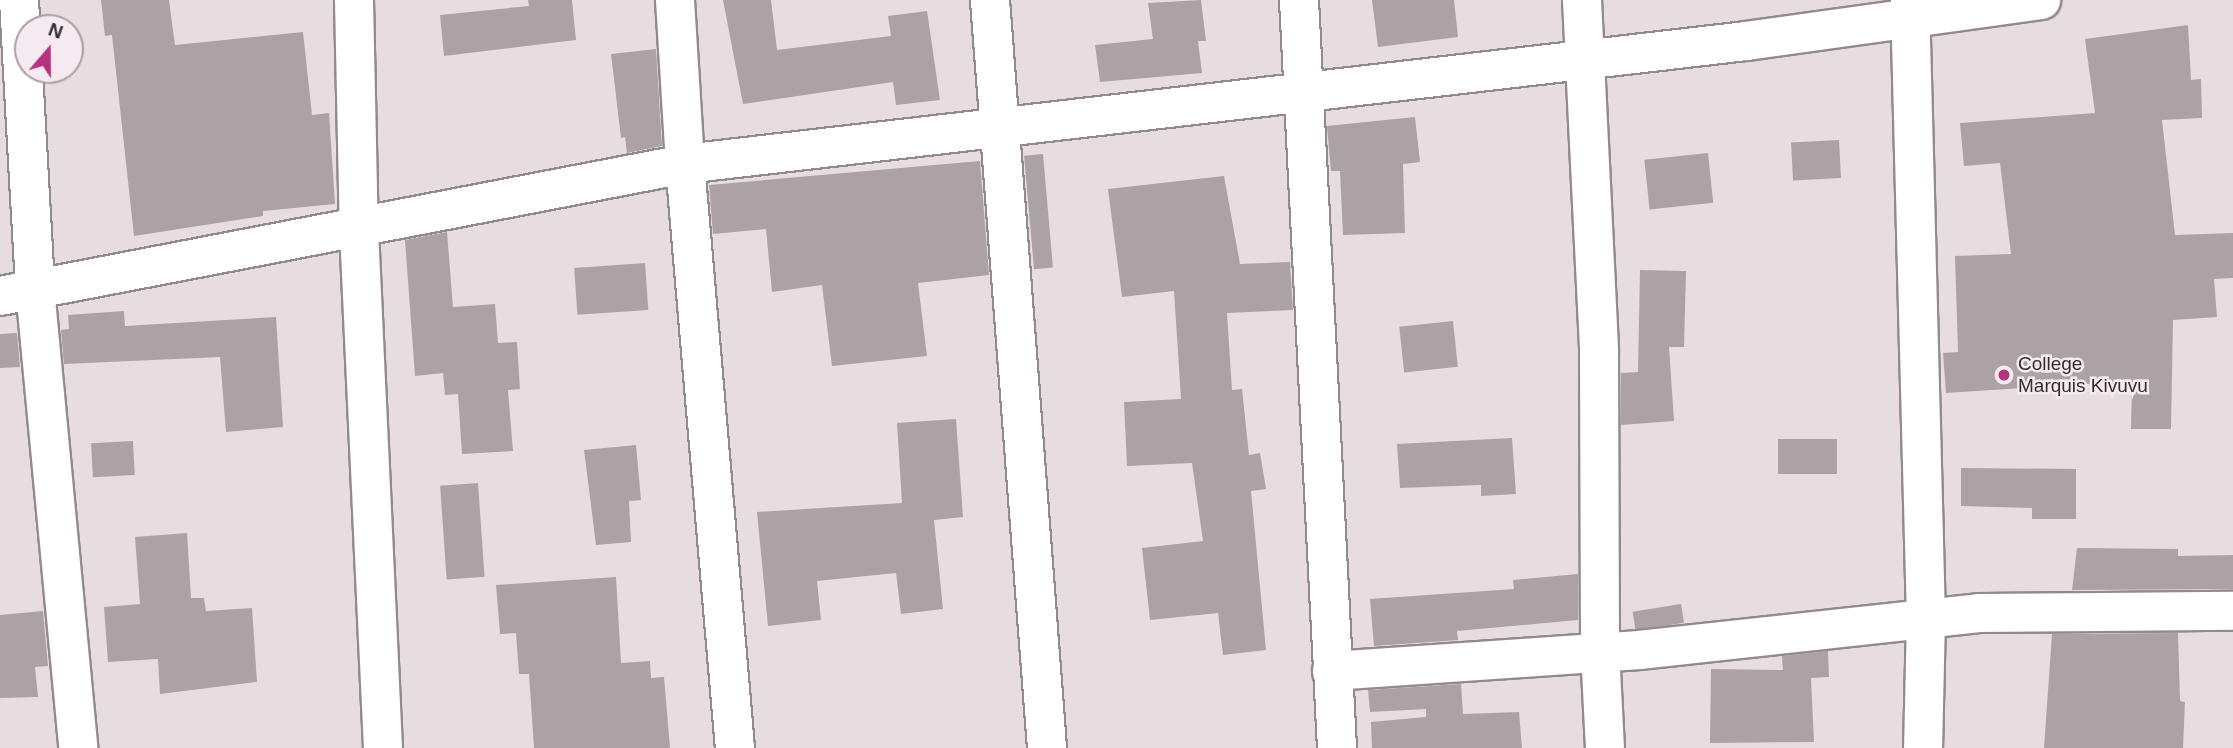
<!DOCTYPE html>
<style>
body{margin:0}
#map{position:relative;width:2233px;height:748px;overflow:hidden;background:#e7dde1;font-family:Arial,sans-serif}
div>[style]{position:absolute}
.building>*{inset:0;background:#aba2a6;transform-origin:0 0}
.roads{filter:drop-shadow(2px 0 #938a8e) drop-shadow(-2px 0 #938a8e) drop-shadow(0 2px #938a8e) drop-shadow(0 -2px #938a8e)}
.minor>*{height:38px;margin:-19px;padding:0 19px;transform-origin:19px;border-radius:19px;background:#fff}
.dots>*{width:19px;height:19px;translate:-50% -50%;box-sizing:border-box;border:4px solid #f4eaef;border-radius:50%}
span{translate:-50% -50%;white-space:nowrap;text-align:center;line-height:1.15;-webkit-text-stroke:5px #f4eaef;paint-order:stroke}
.poi-label{font-size:19px;color:#322e30}
.left{translate:0 -50%;text-align:left}
.north{position:absolute;left:14px;top:14px;width:70px;height:70px;box-sizing:border-box;background:#f4eaef;border:2px solid #a69fa3;border-radius:50%;rotate:20deg;font-size:19px;font-weight:700;line-height:28px;text-align:center;color:#322e30}
.north::after{content:'';display:block;margin:auto;width:24px;height:32px;background:#b33381;clip-path:polygon(50% 0,100% 100%,50% 72%,0 100%)}
</style>
<div id="map">
<div class="building">
<div style="clip-path:polygon(101px 0,169px 0,175px 45px,303px 32px,312px 115px,329px 113px,335px 204px,263px 211px,263px 216px,134px 236px,112px 35px,105px 36px)"></div>
<div style="clip-path:polygon(528px 0,572px 0,576px 40px,444px 56px,440px 15px,529px 6px)"></div>
<div style="clip-path:polygon(723px 0,771px 0,777px 50px,891px 36px,888px 16px,927px 11px,940px 100px,896px 105px,893px 82px,743px 104px)"></div>
<div style="clip-path:polygon(1201px 0,1206px 41px,1198px 41px,1202px 73px,1100px 82px,1095px 45px,1153px 39px,1148px 3px)"></div>
<div style="clip-path:polygon(1372px 0,1454px 0,1458px 37px,1378px 47px)"></div>
<div style="clip-path:polygon(2188px 25px,2191px 80px,2201px 79px,2202px 118px,2162px 120px,2175px 235px,2233px 233px,2233px 278px,2214px 279px,2217px 317px,2173px 320px,2171px 429px,2131px 429px,2132px 381px,1946px 393px,1943px 353px,1958px 352px,1955px 256px,2011px 254px,2000px 163px,1964px 166px,1960px 123px,2095px 113px,2085px 39px)"></div>
<div style="clip-path:polygon(656px 49px,662px 146px,627px 153px,625px 137px,621px 138px,611px 54px)"></div>
<div style="clip-path:polygon(1415px 117px,1420px 162px,1403px 164px,1405px 233px,1343px 235px,1340px 171px,1331px 171px,1327px 126px)"></div>
<div style="left:1839px;top:140px;width:38px;height:48px;rotate:87deg"></div>
<div style="left:1708px;top:153px;width:50px;height:64px;rotate:84deg"></div>
<div style="left:1043px;top:154px;width:114px;height:19px;rotate:85deg"></div>
<div style="clip-path:polygon(980px 161px,989px 275px,918px 283px,927px 356px,832px 366px,822px 285px,772px 292px,766px 229px,713px 234px,709px 185px)"></div>
<div style="clip-path:polygon(1224px 176px,1240px 264px,1290px 262px,1293px 310px,1227px 313px,1232px 390px,1242px 389px,1249px 455px,1260px 453px,1266px 489px,1251px 491px,1266px 650px,1223px 655px,1218px 613px,1150px 620px,1142px 548px,1203px 541px,1192px 463px,1127px 466px,1124px 402px,1181px 399px,1174px 291px,1122px 297px,1108px 189px)"></div>
<div style="clip-path:polygon(447px 232px,453px 307px,495px 304px,498px 343px,517px 342px,520px 389px,508px 390px,513px 451px,462px 454px,458px 394px,445px 395px,443px 373px,415px 376px,405px 240px)"></div>
<div style="left:645px;top:263px;width:47px;height:71px;rotate:86deg"></div>
<div style="clip-path:polygon(1640px 270px,1686px 271px,1684px 347px,1669px 347px,1674px 421px,1621px 425px,1621px 373px,1638px 372px)"></div>
<div style="clip-path:polygon(124px 311px,125px 326px,276px 317px,283px 427px,226px 432px,220px 357px,64px 364px,61px 330px,69px 329px,68px 315px)"></div>
<div style="left:1453px;top:321px;width:46px;height:54px;rotate:84deg"></div>
<div style="clip-path:polygon(17px 333px,20px 367px,0 368px,0 334px)"></div>
<div style="clip-path:polygon(956px 419px,963px 517px,934px 520px,943px 609px,901px 614px,896px 573px,817px 581px,821px 620px,768px 626px,757px 512px,902px 503px,897px 423px)"></div>
<div style="clip-path:polygon(1512px 438px,1516px 494px,1481px 496px,1481px 485px,1400px 488px,1397px 444px)"></div>
<div style="left:1778px;top:439px;width:59px;height:35px"></div>
<div style="left:133px;top:441px;width:34px;height:42px;rotate:87deg"></div>
<div style="clip-path:polygon(636px 445px,641px 500px,629px 501px,631px 542px,596px 545px,584px 450px)"></div>
<div style="clip-path:polygon(1961px 468px,2076px 469px,2076px 519px,2032px 519px,2032px 508px,1961px 506px)"></div>
<div style="left:478px;top:483px;width:94px;height:38px;rotate:86deg"></div>
<div style="clip-path:polygon(187px 533px,191px 598px,204px 598px,206px 611px,252px 608px,257px 682px,160px 694px,158px 659px,108px 662px,104px 607px,140px 604px,135px 537px)"></div>
<div style="clip-path:polygon(2077px 548px,2178px 549px,2178px 556px,2233px 555px,2233px 589px,2072px 590px)"></div>
<div style="clip-path:polygon(1578px 574px,1578px 620px,1457px 631px,1458px 640px,1374px 646px,1370px 599px,1514px 589px,1513px 580px)"></div>
<div style="clip-path:polygon(616px 577px,621px 663px,650px 661px,651px 678px,664px 677px,670px 748px,534px 748px,529px 674px,519px 674px,516px 633px,500px 634px,496px 585px)"></div>
<div style="left:1681px;top:604px;width:19px;height:49px;rotate:81deg"></div>
<div style="clip-path:polygon(43px 611px,48px 666px,35px 667px,38px 697px,0 698px,0 615px)"></div>
<div style="clip-path:polygon(2178px 633px,2180px 701px,2185px 702px,2183px 748px,2044px 748px,2052px 634px)"></div>
<div style="clip-path:polygon(1828px 651px,1829px 677px,1811px 678px,1814px 742px,1710px 743px,1711px 669px,1783px 670px,1782px 656px)"></div>
<div style="clip-path:polygon(1461px 684px,1463px 714px,1519px 712px,1522px 748px,1372px 748px,1371px 722px,1426px 717px,1426px 709px,1370px 712px,1368px 690px)"></div>
</div>
<div class="roads">
<div class="minor">
<div style="left:19px;top:0;width:289px;rotate:86.8deg"></div>
<div style="left:35px;top:289px;width:461px;rotate:84.6deg"></div>
<div style="left:354px;top:0;width:230px;rotate:88.8deg"></div>
<div style="left:359px;top:230px;width:519px;rotate:87.35deg"></div>
<div style="left:675px;top:0;width:164px;rotate:86.5deg"></div>
<div style="left:685px;top:164px;width:586px;rotate:85.11deg"></div>
<div style="left:990px;top:0;width:750px;rotate:85.64deg"></div>
<div style="left:1299px;top:0;width:749px;rotate:87.09deg"></div>
<div style="left:1582px;top:0;width:352px;rotate:87.2deg"></div>
<div style="left:1599px;top:352px;width:298px;rotate:89.8deg"></div>
<div style="left:1600px;top:650px;width:98px;rotate:87.1deg"></div>
<div style="left:1910px;top:0;width:618px;rotate:88.52deg"></div>
<div style="left:1926px;top:618px;width:130px;rotate:91.3deg"></div>
<div style="left:0;top:296px;width:698px;rotate:-10.91deg"></div>
<div style="left:685px;top:164px;width:1068px;rotate:-6.61deg"></div>
<div style="left:1746px;top:41px;width:298px;rotate:-7.9deg"></div>
<div style="left:1332px;top:671px;width:308px;rotate:-3.9deg"></div>
<div style="left:1639px;top:650px;width:342px;rotate:-6.2deg"></div>
<div style="left:1979px;top:613px;width:254px;rotate:-0.5deg"></div>
</div>
</div>
<div class="dots">
<div style="left:2004px;top:375px;background:#b33381"></div>
</div>
<div class="poi-label">
<span class="left" style="left:2018px;top:375px">College<br>Marquis Kivuvu</span>
</div>
<div class="north">N</div>
</div>
